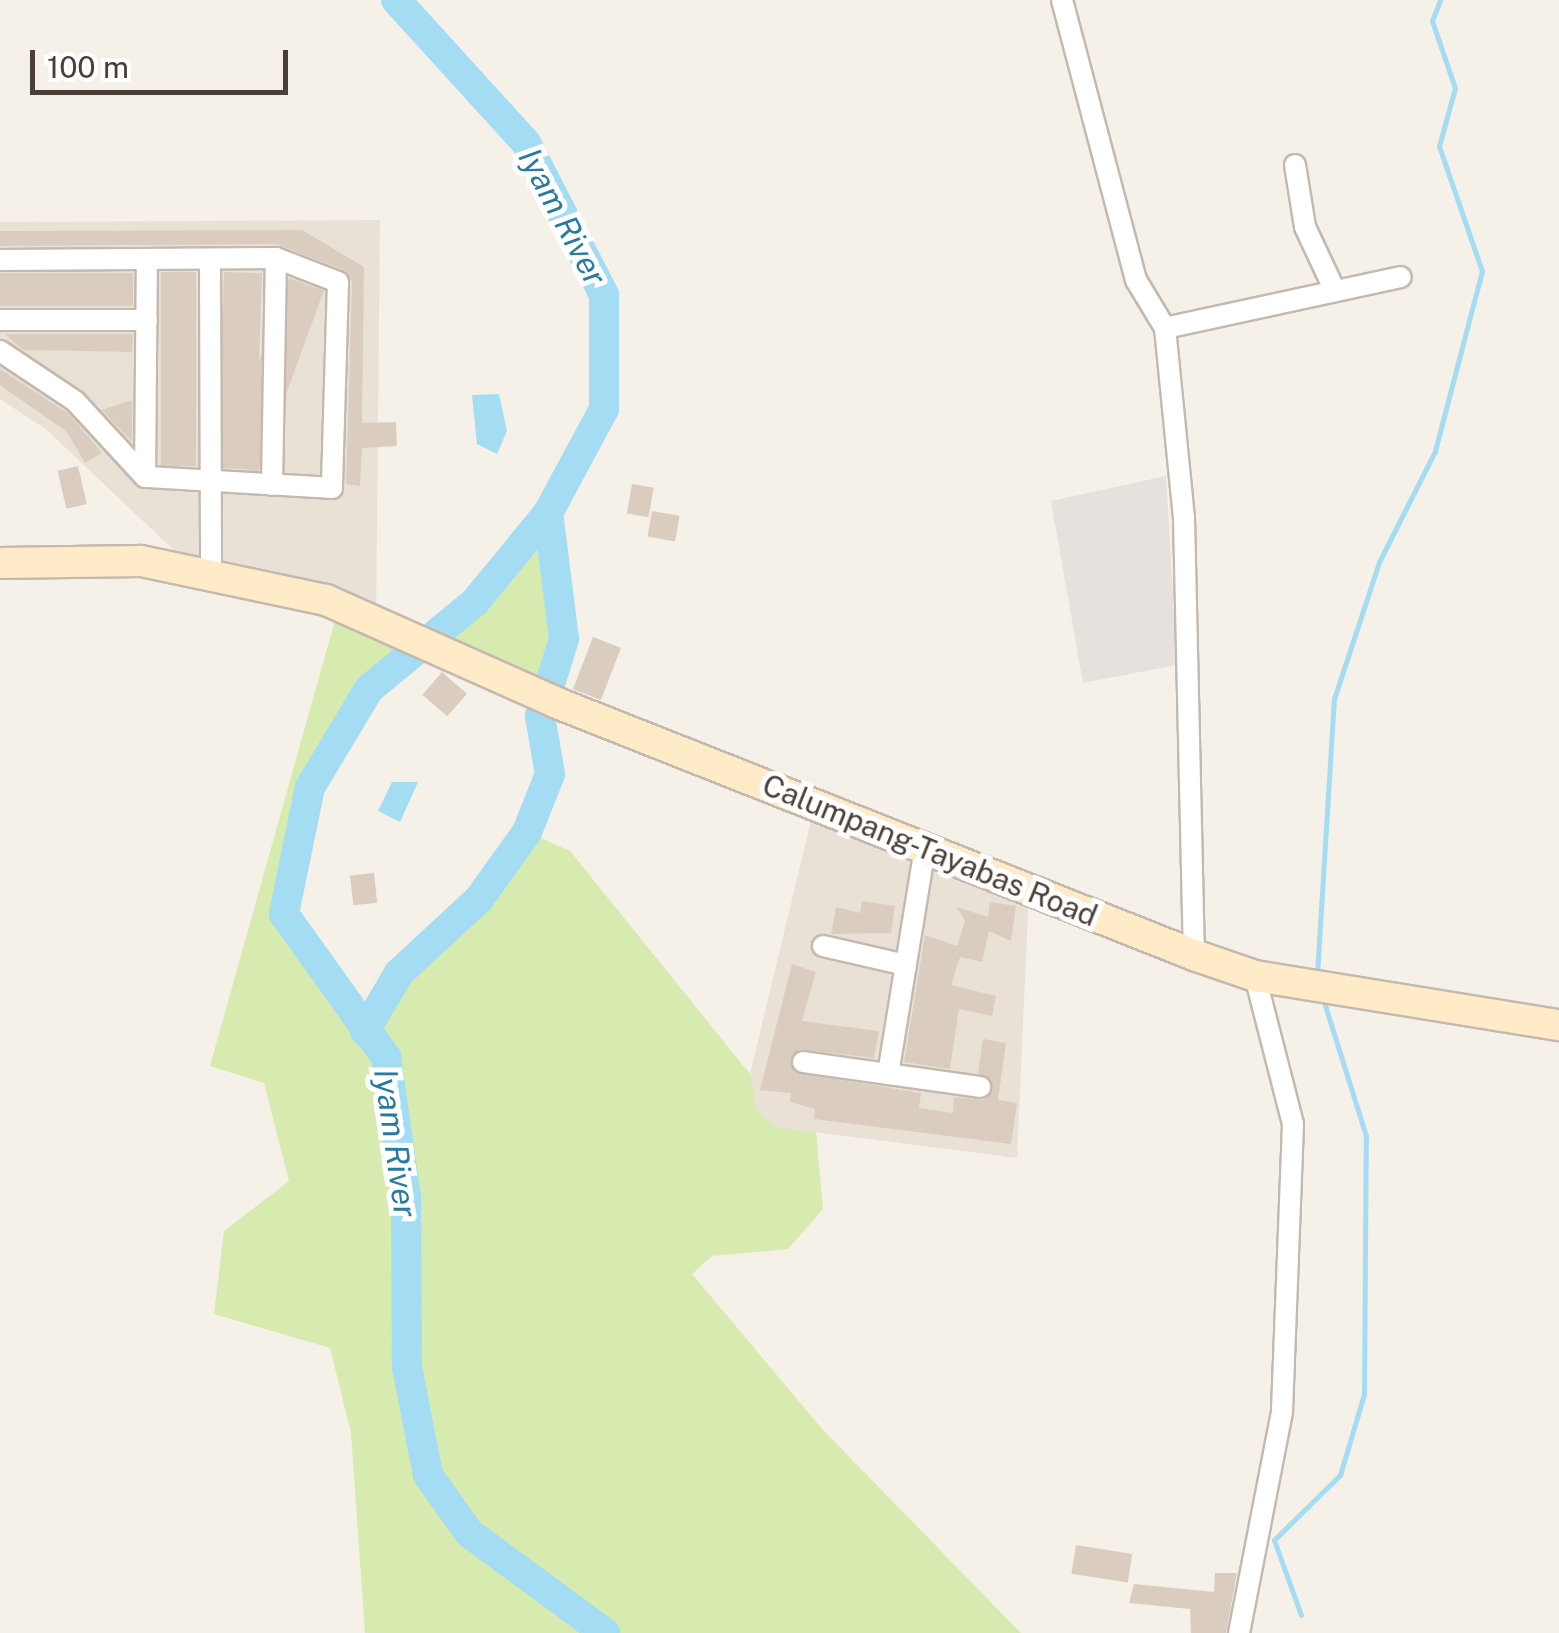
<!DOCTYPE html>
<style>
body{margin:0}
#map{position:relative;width:1559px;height:1633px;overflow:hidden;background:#f5f0e8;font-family:"Public Sans",sans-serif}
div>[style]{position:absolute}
.residential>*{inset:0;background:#e9e1d6}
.industrial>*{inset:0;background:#e7e1dd}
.green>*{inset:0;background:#d7eab0}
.water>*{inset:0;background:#a3dcf3}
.stream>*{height:5px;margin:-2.5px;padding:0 2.5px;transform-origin:2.5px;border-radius:2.5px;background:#a3dcf3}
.river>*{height:30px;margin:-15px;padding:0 15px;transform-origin:15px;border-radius:15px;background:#a3dcf3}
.building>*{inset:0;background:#dacdc0;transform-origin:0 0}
.roads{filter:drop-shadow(2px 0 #c4b9ae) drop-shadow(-2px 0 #c4b9ae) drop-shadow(0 2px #c4b9ae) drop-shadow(0 -2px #c4b9ae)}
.minor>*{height:20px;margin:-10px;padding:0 10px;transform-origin:10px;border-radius:10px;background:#fff}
.secondary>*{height:30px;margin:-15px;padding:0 15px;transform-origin:15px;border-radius:15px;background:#ffebc8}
span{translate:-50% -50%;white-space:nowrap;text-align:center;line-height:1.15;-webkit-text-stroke:10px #fff;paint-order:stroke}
.street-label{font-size:30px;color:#493f37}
.water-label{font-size:32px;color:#277ba0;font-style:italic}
.scale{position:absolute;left:30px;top:50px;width:258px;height:45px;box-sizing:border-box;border:5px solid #493f37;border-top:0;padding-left:12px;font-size:30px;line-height:35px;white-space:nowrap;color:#493f37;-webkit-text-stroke:8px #fff;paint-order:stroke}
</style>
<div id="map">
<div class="residential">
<div style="clip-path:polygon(380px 220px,376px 624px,184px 560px,47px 430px,0 399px,0 222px)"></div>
<div style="clip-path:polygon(815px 804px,1029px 889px,1017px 1158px,776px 1127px,757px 1111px,750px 1074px)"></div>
</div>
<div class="industrial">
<div style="clip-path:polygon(1166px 476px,1177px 665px,1083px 683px,1051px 501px)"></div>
</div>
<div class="green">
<div style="clip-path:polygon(548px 513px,564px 639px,551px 702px,422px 645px,369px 689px,310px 787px,284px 914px,365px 1031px,399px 973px,479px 899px,527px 832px,570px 851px,750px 1074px,757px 1111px,776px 1127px,816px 1132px,823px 1209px,788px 1249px,712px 1256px,692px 1274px,822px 1429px,1021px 1633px,365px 1633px,351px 1433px,330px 1348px,214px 1314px,224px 1231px,289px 1181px,264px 1083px,210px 1066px,339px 606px,423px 645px,475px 602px)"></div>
</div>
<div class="water">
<div style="clip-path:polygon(499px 394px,507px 431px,497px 454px,477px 444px,472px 395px)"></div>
<div style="clip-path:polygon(392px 782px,418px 782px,400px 822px,378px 811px)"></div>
</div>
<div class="stream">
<div style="left:1317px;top:975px;width:277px;rotate:-86.5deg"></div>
<div style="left:1334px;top:699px;width:144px;rotate:-71.8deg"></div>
<div style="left:1379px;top:562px;width:124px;rotate:-63.2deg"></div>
<div style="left:1435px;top:451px;width:186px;rotate:-75.4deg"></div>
<div style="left:1482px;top:271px;width:132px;rotate:-109deg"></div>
<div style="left:1439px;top:146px;width:60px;rotate:-74.6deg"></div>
<div style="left:1455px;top:88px;width:71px;rotate:-108.9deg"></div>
<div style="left:1432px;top:21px;width:22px;rotate:-69deg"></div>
<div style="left:1301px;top:1615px;width:80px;rotate:-109.8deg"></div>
<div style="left:1274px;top:1540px;width:93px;rotate:-44.6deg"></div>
<div style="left:1340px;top:1475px;width:84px;rotate:-73.5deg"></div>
<div style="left:1364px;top:1394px;width:258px;rotate:-89.6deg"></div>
<div style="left:1366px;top:1136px;width:147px;rotate:-107.4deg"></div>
</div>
<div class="river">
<div style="left:396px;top:0;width:193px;rotate:47.7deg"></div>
<div style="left:526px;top:143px;width:171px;rotate:62.8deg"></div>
<div style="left:604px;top:295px;width:114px;rotate:90deg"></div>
<div style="left:604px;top:409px;width:118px;rotate:118.3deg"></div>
<div style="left:548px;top:513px;width:115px;rotate:129.4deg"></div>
<div style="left:475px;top:602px;width:137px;rotate:140.6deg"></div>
<div style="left:369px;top:689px;width:114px;rotate:121deg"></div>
<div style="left:310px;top:787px;width:130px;rotate:101.6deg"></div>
<div style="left:284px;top:914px;width:176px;rotate:54.5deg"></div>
<div style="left:386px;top:1057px;width:141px;rotate:81.9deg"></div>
<div style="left:406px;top:1197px;width:170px;rotate:89.7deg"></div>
<div style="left:407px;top:1367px;width:110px;rotate:79deg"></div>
<div style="left:428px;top:1475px;width:71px;rotate:54.7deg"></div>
<div style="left:469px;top:1533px;width:169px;rotate:36.3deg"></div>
<div style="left:365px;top:1031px;width:67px;rotate:-59.6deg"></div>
<div style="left:399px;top:973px;width:109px;rotate:-42.8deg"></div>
<div style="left:479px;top:899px;width:82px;rotate:-54.4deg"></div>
<div style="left:527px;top:832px;width:62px;rotate:-68.4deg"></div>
<div style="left:550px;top:774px;width:59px;rotate:-99.8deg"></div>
<div style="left:540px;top:716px;width:81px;rotate:-72.7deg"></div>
<div style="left:564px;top:639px;width:127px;rotate:-97.2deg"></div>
</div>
<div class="building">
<div style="clip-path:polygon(302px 230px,364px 267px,362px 423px,396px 422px,397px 446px,362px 448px,360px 486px,346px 484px,352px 282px,344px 270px,276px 244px,0 246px,0 231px)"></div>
<div style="left:196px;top:272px;width:194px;height:35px;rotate:90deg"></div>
<div style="left:224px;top:272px;width:38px;height:196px;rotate:2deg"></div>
<div style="left:133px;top:273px;width:33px;height:133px;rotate:90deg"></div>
<div style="left:289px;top:278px;width:37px;height:194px;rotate:20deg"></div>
<div style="clip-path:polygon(5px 334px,133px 334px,132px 352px,23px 350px)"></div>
<div style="clip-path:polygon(0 369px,69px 414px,102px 453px,85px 463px,67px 432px,0 385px)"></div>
<div style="clip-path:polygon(132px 400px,132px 442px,102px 410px)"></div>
<div style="left:78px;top:466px;width:39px;height:21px;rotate:77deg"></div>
<div style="left:632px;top:484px;width:22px;height:30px;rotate:10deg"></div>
<div style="left:652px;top:511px;width:28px;height:26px;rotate:10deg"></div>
<div style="left:593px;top:637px;width:30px;height:56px;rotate:21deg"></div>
<div style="left:442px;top:672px;width:33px;height:30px;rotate:41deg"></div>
<div style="left:374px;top:873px;width:30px;height:24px;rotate:84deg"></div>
<div style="clip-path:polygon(862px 901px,895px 906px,891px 933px,831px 934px,836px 907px,860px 913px)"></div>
<div style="clip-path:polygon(990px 902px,1016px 906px,1011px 941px,989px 931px,982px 962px,960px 957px,951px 985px,996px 996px,992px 1016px,959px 1009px,950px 1069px,904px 1062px,925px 935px,957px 946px,965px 921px,957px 907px,988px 917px)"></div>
<div style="clip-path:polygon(792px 964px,816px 972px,802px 1021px,879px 1031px,874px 1058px,799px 1049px,794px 1072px,921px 1093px,919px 1108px,953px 1113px,954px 1097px,984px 1100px,993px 1090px,978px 1073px,983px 1039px,1006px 1043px,998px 1100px,1017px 1103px,1011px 1144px,814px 1119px,815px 1109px,790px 1102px,791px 1093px,760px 1090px)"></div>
<div style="left:1076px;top:1545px;width:57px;height:29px;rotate:9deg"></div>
<div style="clip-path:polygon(1215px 1573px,1237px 1573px,1226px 1633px,1191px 1633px,1190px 1609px,1129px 1603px,1134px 1584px,1214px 1592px)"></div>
</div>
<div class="roads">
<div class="minor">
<div style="left:1062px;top:0;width:290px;rotate:75.2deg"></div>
<div style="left:1136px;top:280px;width:56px;rotate:58.9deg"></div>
<div style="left:1165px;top:328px;width:191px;rotate:84.3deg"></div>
<div style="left:1184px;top:518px;width:437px;rotate:88.7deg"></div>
<div style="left:1295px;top:165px;width:63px;rotate:80.8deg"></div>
<div style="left:1305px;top:227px;width:71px;rotate:64.9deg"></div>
<div style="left:210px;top:259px;width:311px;rotate:89.8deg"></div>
<div style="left:0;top:260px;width:276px;rotate:-0.4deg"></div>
<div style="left:276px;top:258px;width:66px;rotate:21.2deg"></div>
<div style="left:338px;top:282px;width:206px;rotate:91.7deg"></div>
<div style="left:332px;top:488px;width:187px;rotate:-176.6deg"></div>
<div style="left:145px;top:477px;width:103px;rotate:-132.6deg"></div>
<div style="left:75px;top:401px;width:90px;rotate:-146.3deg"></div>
<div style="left:0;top:320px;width:147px"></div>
<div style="left:1165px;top:328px;width:241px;rotate:-12.2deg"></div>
<div style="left:145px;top:477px;width:218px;rotate:-89.5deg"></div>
<div style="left:272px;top:485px;width:227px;rotate:-89deg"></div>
<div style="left:823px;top:946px;width:85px;rotate:12.9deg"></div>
<div style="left:803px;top:1062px;width:179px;rotate:8deg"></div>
<div style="left:888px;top:1074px;width:230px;rotate:-80.7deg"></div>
<div style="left:1239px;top:1633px;width:226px;rotate:-79deg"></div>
<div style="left:1282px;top:1411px;width:287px;rotate:-87.8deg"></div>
<div style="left:1293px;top:1124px;width:153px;rotate:-104.4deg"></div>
</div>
<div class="secondary">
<div style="left:0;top:563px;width:141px;rotate:-0.8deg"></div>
<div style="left:141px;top:561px;width:189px;rotate:11.9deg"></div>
<div style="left:326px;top:600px;width:253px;rotate:24deg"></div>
<div style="left:557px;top:703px;width:685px;rotate:21.58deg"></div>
<div style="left:1194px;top:955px;width:65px;rotate:19deg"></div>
<div style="left:1255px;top:976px;width:308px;rotate:9.2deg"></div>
</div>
</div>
<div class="street-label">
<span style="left:930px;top:850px;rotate:22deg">Calumpang-Tayabas Road</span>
</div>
<div class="water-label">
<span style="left:562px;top:217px;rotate:62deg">Iyam River</span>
<span style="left:395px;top:1143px;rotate:82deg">Iyam River</span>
</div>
<div class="scale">100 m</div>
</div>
